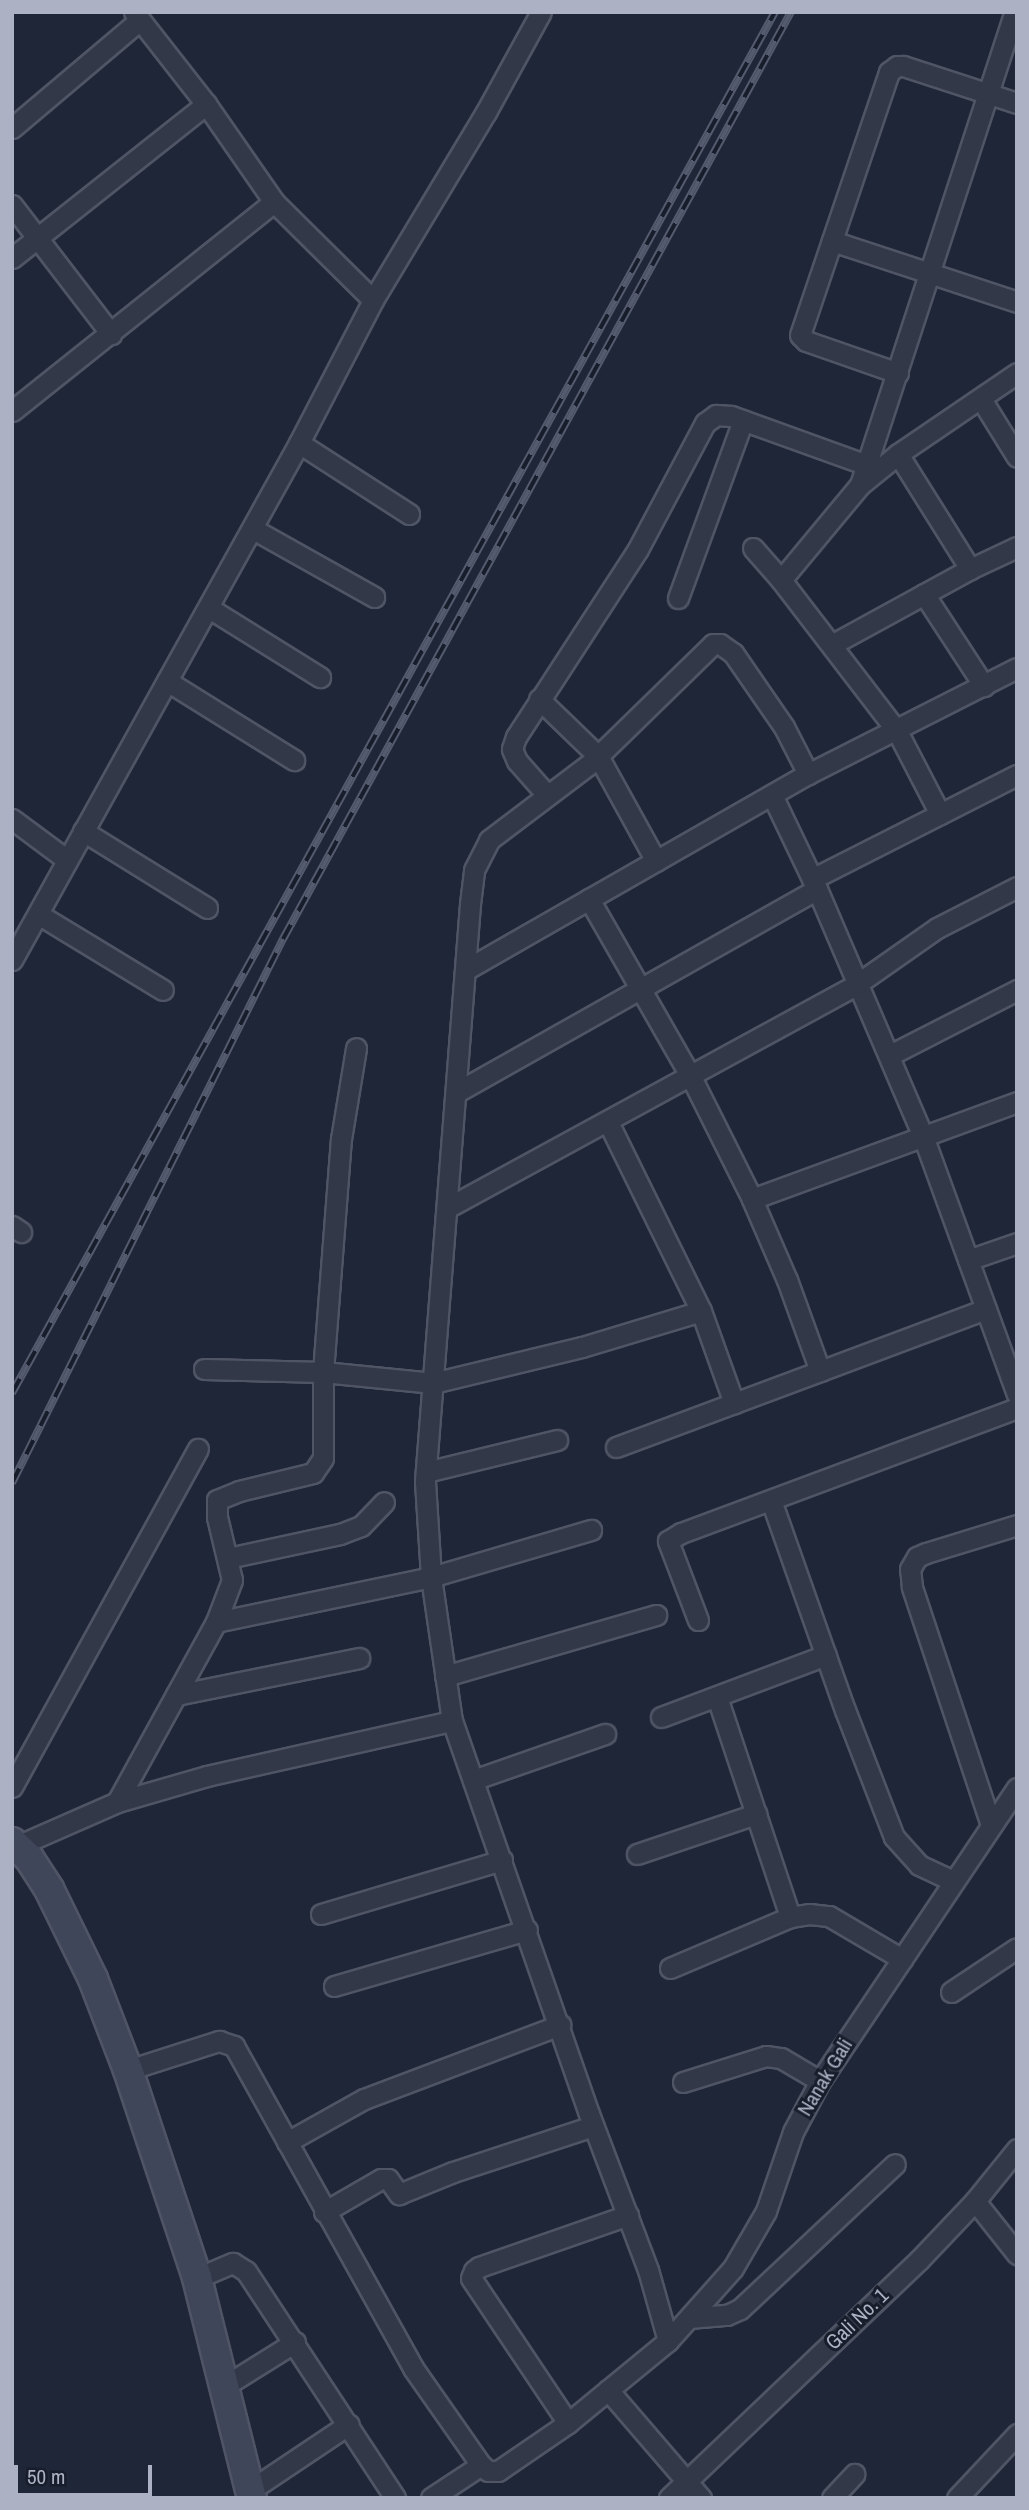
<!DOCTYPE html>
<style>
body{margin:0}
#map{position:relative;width:1029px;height:2510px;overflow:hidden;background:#1f2637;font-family:"Archivo Narrow",sans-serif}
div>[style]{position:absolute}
.roads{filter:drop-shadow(2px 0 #505565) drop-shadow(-2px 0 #505565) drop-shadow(0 2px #505565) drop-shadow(0 -2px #505565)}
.street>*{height:19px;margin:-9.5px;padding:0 9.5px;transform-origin:9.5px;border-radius:9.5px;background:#323847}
.secondary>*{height:28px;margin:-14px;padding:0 14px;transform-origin:14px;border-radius:14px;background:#40465a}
.rail>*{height:8px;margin-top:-4px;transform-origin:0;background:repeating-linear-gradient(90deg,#181d2b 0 16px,#545b6e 0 32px);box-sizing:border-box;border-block:2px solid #545b6e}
span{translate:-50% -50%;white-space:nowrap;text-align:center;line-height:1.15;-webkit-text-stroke:6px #181d2b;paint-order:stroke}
.street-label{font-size:21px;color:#acb2c4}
.frame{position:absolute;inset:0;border:14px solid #acb2c4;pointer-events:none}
.scale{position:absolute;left:14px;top:2465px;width:138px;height:32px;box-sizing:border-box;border:4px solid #acb2c4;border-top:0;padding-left:9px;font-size:21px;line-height:24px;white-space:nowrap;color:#acb2c4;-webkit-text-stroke:5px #181d2b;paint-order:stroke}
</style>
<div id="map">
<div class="roads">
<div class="street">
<div style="left:134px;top:12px;width:117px;rotate:52deg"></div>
<div style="left:206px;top:104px;width:119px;rotate:55.2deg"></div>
<div style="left:274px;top:202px;width:139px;rotate:44.7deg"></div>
<div style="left:12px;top:128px;width:167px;rotate:-40.2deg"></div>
<div style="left:12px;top:205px;width:163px;rotate:52.5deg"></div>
<div style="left:832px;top:241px;width:195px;rotate:18.2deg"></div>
<div style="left:12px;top:258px;width:248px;rotate:-38.4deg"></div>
<div style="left:898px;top:373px;width:97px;rotate:-160.8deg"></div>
<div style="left:806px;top:341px;width:8px;rotate:-135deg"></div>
<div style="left:800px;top:335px;width:278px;rotate:-71.3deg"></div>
<div style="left:889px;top:72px;width:10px;rotate:-37deg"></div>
<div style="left:897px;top:66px;width:6px"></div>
<div style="left:903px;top:66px;width:120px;rotate:18deg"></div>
<div style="left:981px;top:399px;width:68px;rotate:58.2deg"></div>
<div style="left:12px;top:411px;width:335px;rotate:-38.6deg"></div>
<div style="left:299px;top:443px;width:131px;rotate:32.8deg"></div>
<div style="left:898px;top:454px;width:136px;rotate:57.9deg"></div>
<div style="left:860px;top:485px;width:498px;rotate:-71.9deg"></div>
<div style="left:253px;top:529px;width:139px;rotate:29.3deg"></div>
<div style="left:753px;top:548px;width:43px;rotate:48.8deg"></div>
<div style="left:781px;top:580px;width:124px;rotate:-50.3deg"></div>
<div style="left:860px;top:485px;width:49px;rotate:-39.2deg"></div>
<div style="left:898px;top:454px;width:144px;rotate:-34.2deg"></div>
<div style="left:781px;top:580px;width:190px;rotate:52.5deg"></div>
<div style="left:897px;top:731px;width:93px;rotate:62.6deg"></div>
<div style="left:940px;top:814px;width:86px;rotate:-26.9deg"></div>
<div style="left:924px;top:594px;width:110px;rotate:56.9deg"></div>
<div style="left:678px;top:598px;width:189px;rotate:-69.9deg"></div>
<div style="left:209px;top:608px;width:131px;rotate:31.9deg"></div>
<div style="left:833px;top:644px;width:156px;rotate:-28.7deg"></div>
<div style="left:970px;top:569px;width:52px;rotate:-25.1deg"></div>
<div style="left:167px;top:681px;width:150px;rotate:31.9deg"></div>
<div style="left:539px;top:699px;width:82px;rotate:44deg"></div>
<div style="left:598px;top:756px;width:120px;rotate:61.1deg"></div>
<div style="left:547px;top:795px;width:45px;rotate:-131.4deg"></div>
<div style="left:517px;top:761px;width:13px;rotate:-113deg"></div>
<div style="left:512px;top:749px;width:13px;rotate:-72deg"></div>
<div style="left:516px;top:737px;width:224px;rotate:-57deg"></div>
<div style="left:638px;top:549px;width:143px;rotate:-62deg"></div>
<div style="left:705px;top:423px;width:14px;rotate:-36deg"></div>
<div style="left:716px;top:415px;width:15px;rotate:4deg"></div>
<div style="left:731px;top:416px;width:145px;rotate:19.8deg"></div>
<div style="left:12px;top:819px;width:69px;rotate:36.7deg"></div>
<div style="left:83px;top:831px;width:146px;rotate:31.8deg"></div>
<div style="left:812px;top:879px;width:144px;rotate:-26.9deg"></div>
<div style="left:817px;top:889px;width:269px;rotate:66.8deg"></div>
<div style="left:923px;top:1136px;width:275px;rotate:70deg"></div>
<div style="left:589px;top:899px;width:205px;rotate:60.2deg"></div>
<div style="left:691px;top:1077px;width:136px;rotate:63.4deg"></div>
<div style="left:752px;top:1199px;width:282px;rotate:-20.1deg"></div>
<div style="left:38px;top:914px;width:146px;rotate:31.3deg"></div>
<div style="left:12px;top:960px;width:591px;rotate:-60.96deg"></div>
<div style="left:299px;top:443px;width:161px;rotate:-62.6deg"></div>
<div style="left:373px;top:300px;width:219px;rotate:-59deg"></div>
<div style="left:486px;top:112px;width:114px;rotate:-61.2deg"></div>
<div style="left:467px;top:969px;width:393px;rotate:-29.8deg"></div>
<div style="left:808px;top:774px;width:234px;rotate:-26.9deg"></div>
<div style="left:890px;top:1055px;width:143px;rotate:-27.1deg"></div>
<div style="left:457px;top:1092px;width:413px;rotate:-29.4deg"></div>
<div style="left:817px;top:889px;width:104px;rotate:-115.6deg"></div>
<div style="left:447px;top:1208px;width:467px;rotate:-28.6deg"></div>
<div style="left:857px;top:984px;width:98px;rotate:-35deg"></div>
<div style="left:937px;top:928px;width:90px;rotate:-27.1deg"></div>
<div style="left:12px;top:1226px;width:11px;rotate:34deg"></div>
<div style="left:968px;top:1260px;width:52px;rotate:-19.1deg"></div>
<div style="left:701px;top:1311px;width:98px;rotate:70.3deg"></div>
<div style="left:204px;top:1369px;width:119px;rotate:1.4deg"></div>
<div style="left:323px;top:1372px;width:111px;rotate:5.7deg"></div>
<div style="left:433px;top:1383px;width:153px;rotate:-13.6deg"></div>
<div style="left:582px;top:1347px;width:124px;rotate:-16.8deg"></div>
<div style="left:701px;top:1311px;width:211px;rotate:-116.2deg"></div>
<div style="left:820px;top:1371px;width:177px;rotate:-20.5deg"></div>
<div style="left:616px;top:1447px;width:218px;rotate:-20.4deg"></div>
<div style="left:820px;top:1371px;width:97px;rotate:-109.9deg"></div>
<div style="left:787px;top:1280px;width:88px;rotate:-113.4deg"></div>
<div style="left:426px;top:1472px;width:135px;rotate:-13.7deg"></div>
<div style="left:771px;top:1500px;width:223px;rotate:70.6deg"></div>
<div style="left:845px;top:1710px;width:136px;rotate:68.9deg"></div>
<div style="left:894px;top:1837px;width:38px;rotate:48deg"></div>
<div style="left:919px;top:1865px;width:38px;rotate:25deg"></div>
<div style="left:228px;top:1558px;width:115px;rotate:-12.1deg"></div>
<div style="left:340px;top:1534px;width:22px;rotate:-21deg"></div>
<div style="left:361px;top:1526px;width:33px;rotate:-46deg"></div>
<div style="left:698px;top:1620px;width:85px;rotate:-110.8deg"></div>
<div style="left:668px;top:1541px;width:15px;rotate:-32deg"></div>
<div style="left:681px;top:1533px;width:358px;rotate:-20.4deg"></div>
<div style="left:216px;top:1622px;width:220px;rotate:-11.8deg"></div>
<div style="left:431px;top:1577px;width:167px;rotate:-16.4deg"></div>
<div style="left:445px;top:1676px;width:220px;rotate:-16.1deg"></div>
<div style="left:176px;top:1695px;width:187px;rotate:-11.4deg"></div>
<div style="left:717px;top:1697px;width:232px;rotate:71.6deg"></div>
<div style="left:661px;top:1717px;width:176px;rotate:-20.6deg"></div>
<div style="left:473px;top:1780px;width:140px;rotate:-19.2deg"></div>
<div style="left:12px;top:1787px;width:386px;rotate:-61.2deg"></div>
<div style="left:117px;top:1802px;width:205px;rotate:-61.2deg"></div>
<div style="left:216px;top:1622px;width:45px;rotate:-69.1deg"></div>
<div style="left:232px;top:1580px;width:65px;rotate:-103.4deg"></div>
<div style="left:217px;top:1517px;width:17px;rotate:-90deg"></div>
<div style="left:217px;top:1500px;width:24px;rotate:-22deg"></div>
<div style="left:239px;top:1491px;width:76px;rotate:-13.7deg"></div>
<div style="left:313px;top:1473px;width:18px;rotate:-56deg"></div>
<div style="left:323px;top:1458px;width:86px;rotate:-90deg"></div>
<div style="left:323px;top:1372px;width:234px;rotate:-85.6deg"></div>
<div style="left:341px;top:1139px;width:92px;rotate:-80.6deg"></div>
<div style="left:991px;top:1825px;width:251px;rotate:-108.4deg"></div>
<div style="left:912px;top:1587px;width:18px;rotate:-96deg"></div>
<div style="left:910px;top:1569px;width:14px;rotate:-60deg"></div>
<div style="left:917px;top:1557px;width:10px;rotate:-24deg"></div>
<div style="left:926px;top:1553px;width:95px;rotate:-17.1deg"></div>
<div style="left:17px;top:1846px;width:109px;rotate:-23.7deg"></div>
<div style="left:117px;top:1802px;width:94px;rotate:-16.1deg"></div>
<div style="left:207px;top:1776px;width:251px;rotate:-12.7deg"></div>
<div style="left:637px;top:1854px;width:126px;rotate:-18.6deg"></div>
<div style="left:321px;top:1914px;width:189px;rotate:-16.6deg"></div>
<div style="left:670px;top:1968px;width:130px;rotate:-23deg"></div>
<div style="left:790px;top:1917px;width:19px;rotate:-9deg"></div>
<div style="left:809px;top:1914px;width:20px;rotate:6deg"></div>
<div style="left:829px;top:1916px;width:85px;rotate:30.5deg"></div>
<div style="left:334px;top:1986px;width:201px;rotate:-16.2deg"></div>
<div style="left:951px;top:1992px;width:79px;rotate:-33.7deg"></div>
<div style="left:128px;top:2070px;width:96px;rotate:-17.7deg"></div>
<div style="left:219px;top:2041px;width:16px;rotate:18deg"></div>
<div style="left:234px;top:2046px;width:368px;rotate:60.9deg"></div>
<div style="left:413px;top:2368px;width:118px;rotate:55deg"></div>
<div style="left:481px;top:2465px;width:9px;rotate:41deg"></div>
<div style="left:488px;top:2471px;width:10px"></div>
<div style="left:498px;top:2471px;width:85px;rotate:-34.4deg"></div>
<div style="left:568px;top:2423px;width:129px;rotate:-39.4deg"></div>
<div style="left:668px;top:2341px;width:98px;rotate:-48.3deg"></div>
<div style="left:733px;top:2268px;width:66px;rotate:-59.9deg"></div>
<div style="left:766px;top:2211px;width:83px;rotate:-71.1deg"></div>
<div style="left:793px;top:2132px;width:58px;rotate:-62.1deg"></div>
<div style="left:820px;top:2081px;width:353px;rotate:-56.1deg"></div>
<div style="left:683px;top:2082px;width:87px;rotate:-17.4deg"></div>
<div style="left:766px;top:2056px;width:15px;rotate:8deg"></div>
<div style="left:781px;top:2058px;width:45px;rotate:30.5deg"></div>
<div style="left:287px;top:2142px;width:88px;rotate:-29.2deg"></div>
<div style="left:364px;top:2099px;width:210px;rotate:-20.7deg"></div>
<div style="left:975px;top:2201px;width:68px;rotate:51.6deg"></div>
<div style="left:324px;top:2212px;width:66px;rotate:-30.1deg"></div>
<div style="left:381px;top:2179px;width:7px"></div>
<div style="left:388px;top:2179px;width:19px;rotate:54deg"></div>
<div style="left:399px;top:2194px;width:58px;rotate:-22.2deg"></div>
<div style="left:453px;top:2172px;width:147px;rotate:-18.2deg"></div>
<div style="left:197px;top:2278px;width:39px;rotate:-23deg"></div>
<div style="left:233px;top:2263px;width:15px;rotate:32deg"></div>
<div style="left:246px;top:2271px;width:272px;rotate:56.7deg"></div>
<div style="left:689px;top:2318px;width:38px;rotate:-5deg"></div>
<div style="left:727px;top:2315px;width:14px;rotate:-25deg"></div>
<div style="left:740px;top:2309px;width:212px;rotate:-43.1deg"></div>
<div style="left:668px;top:2341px;width:74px;rotate:-105.7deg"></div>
<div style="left:648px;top:2270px;width:167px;rotate:-110.7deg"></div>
<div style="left:589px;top:2114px;width:416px;rotate:-109.2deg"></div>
<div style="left:452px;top:1721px;width:146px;rotate:-98.3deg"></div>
<div style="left:431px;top:1577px;width:96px;rotate:-93.6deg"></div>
<div style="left:425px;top:1481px;width:579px;rotate:-85.54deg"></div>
<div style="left:470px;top:904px;width:34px;rotate:-83deg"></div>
<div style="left:474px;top:870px;width:34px;rotate:-63deg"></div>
<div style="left:489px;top:840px;width:129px;rotate:-37.1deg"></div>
<div style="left:592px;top:762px;width:169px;rotate:-44.3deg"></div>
<div style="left:713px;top:644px;width:7px"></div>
<div style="left:720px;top:644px;width:16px;rotate:35deg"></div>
<div style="left:733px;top:653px;width:90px;rotate:55.4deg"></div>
<div style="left:784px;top:727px;width:53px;rotate:62.9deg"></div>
<div style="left:223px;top:2387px;width:85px;rotate:-32deg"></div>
<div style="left:608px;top:2390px;width:143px;rotate:49.3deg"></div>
<div style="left:568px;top:2423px;width:174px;rotate:-123.8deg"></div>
<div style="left:471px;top:2278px;width:8px;rotate:-67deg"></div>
<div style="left:474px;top:2271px;width:6px;rotate:-39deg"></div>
<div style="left:479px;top:2267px;width:158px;rotate:-19.2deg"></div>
<div style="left:249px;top:2491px;width:120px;rotate:-33.8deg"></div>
<div style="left:431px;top:2498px;width:60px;rotate:-33.4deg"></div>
<div style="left:669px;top:2498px;width:345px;rotate:-43.6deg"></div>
<div style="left:919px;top:2260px;width:81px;rotate:-46.5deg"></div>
<div style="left:975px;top:2201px;width:67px;rotate:-51.1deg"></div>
<div style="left:832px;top:2498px;width:33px;rotate:-47deg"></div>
<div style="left:957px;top:2498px;width:88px;rotate:-46.8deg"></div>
</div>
<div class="secondary">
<div style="left:12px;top:1842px;width:23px;rotate:43deg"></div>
<div style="left:29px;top:1858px;width:37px;rotate:57deg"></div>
<div style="left:49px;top:1889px;width:100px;rotate:63.9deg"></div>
<div style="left:93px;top:1979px;width:97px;rotate:69deg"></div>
<div style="left:128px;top:2070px;width:219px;rotate:71.6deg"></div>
<div style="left:197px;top:2278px;width:227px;rotate:76deg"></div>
</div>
</div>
<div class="rail">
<div style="left:12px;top:1393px;width:1578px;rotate:-61.08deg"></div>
<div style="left:12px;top:1483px;width:608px;rotate:-63.52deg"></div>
<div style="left:283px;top:939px;width:1057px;rotate:-61.28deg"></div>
</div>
<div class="street-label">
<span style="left:825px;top:2077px;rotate:-59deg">Nanak Gali</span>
<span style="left:857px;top:2319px;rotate:-44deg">Gali No. 1</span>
</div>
<div class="frame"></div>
<div class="scale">50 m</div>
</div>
